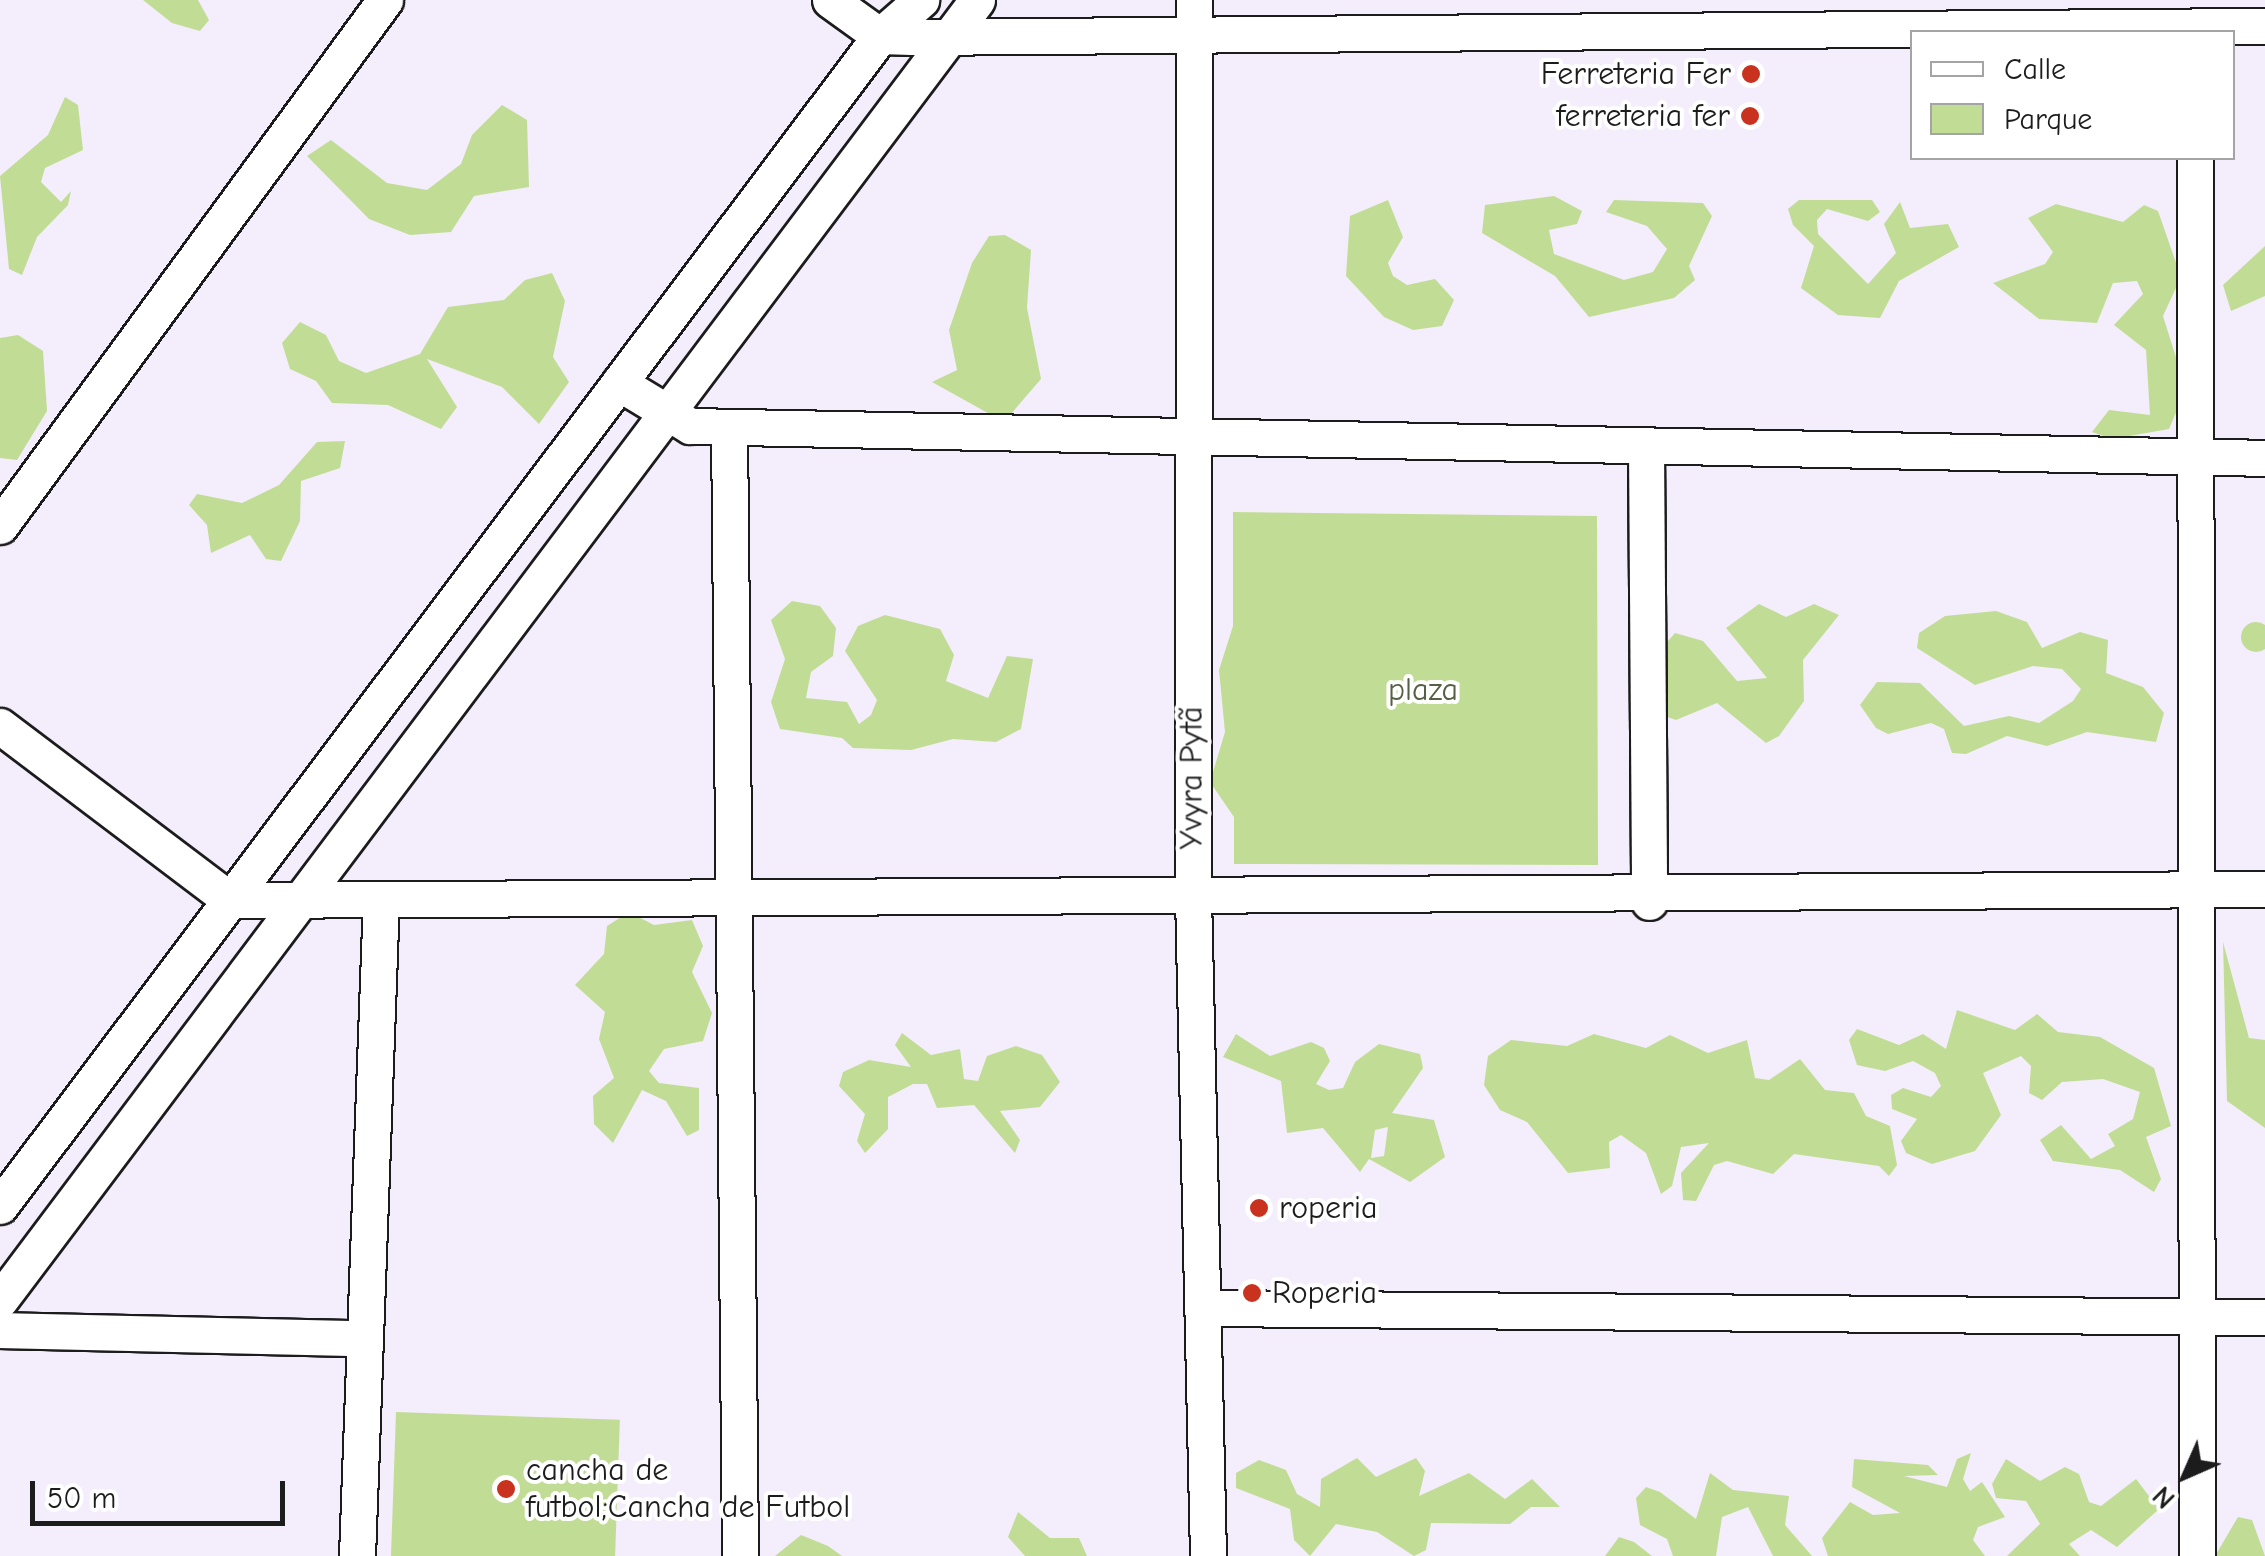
<!DOCTYPE html>
<meta charset="utf-8">
<style>
body{margin:0}
#map{position:relative;width:2265px;height:1556px;overflow:hidden;background:#f4edfc;font-family:"Comic Neue",sans-serif}
div>[style]{position:absolute}
.green>*{inset:0;background:#c1dd95;transform-origin:0 0}
.round{border-radius:50%}
.roads{filter:drop-shadow(2px 0 #1c1c1c) drop-shadow(-2px 0 #1c1c1c) drop-shadow(0 2px #1c1c1c) drop-shadow(0 -2px #1c1c1c)}
.street>*{height:35px;margin:-17.5px;padding:0 17.5px;transform-origin:17.5px;border-radius:17.5px;background:#fff}
.dots>*{width:28px;height:28px;translate:-50% -50%;box-sizing:border-box;border:5px solid #fff;border-radius:50%}
span{translate:-50% -50%;white-space:nowrap;text-align:center;line-height:1.15;-webkit-text-stroke:8px #fff;paint-order:stroke}
.poi-label{font-size:32px;color:#1c1c1c}
.right{translate:-100% -50%;text-align:right}
.left{translate:0 -50%;text-align:left}
.park-label{font-size:32px;color:#566046}
.street-label{font-size:32px;color:#1c1c1c}
.legend{position:absolute;left:1910px;top:30px;width:325px;height:130px;box-sizing:border-box;background:#fff;border:2px solid #a4a4a4;margin:0;padding:12px 18px;list-style:none;font-size:30px;color:#1c1c1c}
.legend li{display:flex;align-items:center;gap:20px;height:50px}
.legend b{width:50px;border:2px solid #a4a4a4}
.north{position:absolute;left:2135px;top:1426px;width:100px;height:100px;-webkit-text-stroke:8px #fff;paint-order:stroke;rotate:225deg;font-size:28px;font-weight:700;line-height:40px;text-align:center;color:#1c1c1c}
.north::after{content:'';display:block;margin:auto;width:35px;height:45px;background:#1c1c1c;clip-path:polygon(50% 0,100% 100%,50% 72%,0 100%)}
.scale{position:absolute;left:30px;top:1481px;width:255px;height:45px;box-sizing:border-box;border:5px solid #1c1c1c;border-top:0;padding-left:12px;font-size:30px;line-height:35px;white-space:nowrap;color:#1c1c1c;-webkit-text-stroke:8px #fff;paint-order:stroke}
</style>
<div id="map">
<div class="green">
<div style="clip-path:polygon(143px 0,198px 0,209px 20px,200px 31px,172px 23px)"></div>
<div style="clip-path:polygon(65px 97px,78px 105px,83px 150px,45px 168px,41px 182px,61px 202px,71px 191px,68px 205px,37px 237px,22px 275px,9px 269px,0 176px,48px 135px)"></div>
<div style="clip-path:polygon(502px 105px,527px 120px,529px 187px,474px 196px,451px 232px,410px 235px,369px 219px,307px 156px,331px 140px,387px 183px,427px 190px,461px 164px,472px 135px)"></div>
<div style="clip-path:polygon(1554px 196px,1582px 211px,1577px 224px,1549px 230px,1554px 254px,1624px 280px,1653px 272px,1667px 249px,1647px 226px,1606px 212px,1614px 200px,1703px 203px,1712px 216px,1689px 266px,1695px 280px,1674px 298px,1589px 317px,1555px 276px,1482px 233px,1485px 205px)"></div>
<div style="clip-path:polygon(1388px 200px,1403px 237px,1388px 263px,1393px 276px,1407px 285px,1435px 279px,1454px 300px,1442px 326px,1413px 330px,1384px 317px,1346px 276px,1350px 216px)"></div>
<div style="clip-path:polygon(1799px 200px,1872px 200px,1880px 212px,1868px 221px,1827px 209px,1817px 220px,1818px 234px,1868px 284px,1896px 253px,1884px 224px,1900px 202px,1910px 228px,1948px 224px,1959px 247px,1899px 281px,1880px 318px,1838px 315px,1801px 288px,1814px 246px,1793px 225px,1788px 209px)"></div>
<div style="clip-path:polygon(2056px 204px,2123px 222px,2144px 205px,2158px 211px,2181px 277px,2163px 316px,2186px 389px,2169px 429px,2112px 439px,2092px 432px,2109px 410px,2150px 415px,2146px 350px,2114px 325px,2143px 294px,2137px 281px,2113px 283px,2097px 323px,2039px 319px,1993px 283px,2045px 264px,2053px 252px,2028px 218px)"></div>
<div style="clip-path:polygon(1005px 235px,1031px 250px,1027px 308px,1041px 379px,1004px 422px,932px 382px,957px 370px,949px 330px,972px 263px,989px 236px)"></div>
<div style="clip-path:polygon(2265px 246px,2265px 296px,2231px 311px,2223px 285px)"></div>
<div style="clip-path:polygon(552px 273px,565px 301px,553px 357px,569px 382px,539px 424px,502px 387px,427px 359px,457px 407px,441px 429px,388px 405px,332px 403px,316px 381px,290px 369px,282px 343px,300px 322px,326px 335px,339px 361px,366px 373px,420px 354px,448px 307px,504px 300px,525px 280px)"></div>
<div style="clip-path:polygon(18px 335px,43px 351px,47px 411px,17px 460px,0 458px,0 338px)"></div>
<div style="clip-path:polygon(345px 441px,340px 468px,301px 481px,300px 521px,281px 561px,266px 559px,250px 535px,211px 553px,207px 525px,189px 505px,197px 494px,242px 503px,279px 485px,317px 442px)"></div>
<div style="clip-path:polygon(1233px 512px,1597px 516px,1598px 865px,1234px 864px,1234px 817px,1210px 782px,1225px 732px,1219px 670px,1233px 626px)"></div>
<div style="clip-path:polygon(792px 601px,820px 606px,836px 628px,833px 656px,811px 672px,806px 698px,847px 702px,859px 724px,871px 715px,877px 700px,845px 651px,858px 626px,885px 615px,940px 629px,954px 655px,946px 681px,988px 698px,1007px 656px,1033px 659px,1021px 729px,996px 742px,953px 739px,911px 750px,853px 748px,842px 738px,780px 729px,771px 702px,785px 659px,771px 620px)"></div>
<div style="clip-path:polygon(1759px 604px,1786px 617px,1814px 604px,1839px 615px,1803px 660px,1804px 701px,1779px 736px,1766px 743px,1717px 703px,1676px 720px,1638px 707px,1635px 679px,1675px 633px,1703px 641px,1737px 681px,1767px 678px,1726px 628px)"></div>
<div style="clip-path:polygon(1996px 611px,2027px 622px,2042px 648px,2080px 632px,2108px 640px,2106px 673px,2143px 687px,2164px 713px,2156px 742px,2087px 732px,2047px 746px,2007px 736px,1966px 754px,1952px 753px,1944px 729px,1931px 723px,1888px 734px,1876px 728px,1860px 705px,1877px 682px,1920px 683px,1964px 726px,2009px 716px,2039px 723px,2073px 701px,2081px 689px,2062px 669px,2033px 666px,1975px 685px,1917px 648px,1919px 633px,1945px 616px)"></div>
<div class="round" style="left:2241px;top:622px;width:30px;height:30px"></div>
<div style="clip-path:polygon(629px 912px,654px 925px,692px 920px,703px 946px,692px 972px,712px 1013px,703px 1041px,664px 1049px,649px 1071px,659px 1083px,699px 1088px,699px 1130px,687px 1136px,666px 1101px,642px 1090px,613px 1143px,594px 1124px,593px 1096px,614px 1078px,599px 1039px,605px 1012px,575px 985px,604px 954px,607px 926px)"></div>
<div style="clip-path:polygon(2223px 942px,2249px 1038px,2265px 1040px,2265px 1128px,2227px 1101px)"></div>
<div style="clip-path:polygon(1957px 1010px,2015px 1030px,2037px 1014px,2058px 1032px,2100px 1037px,2154px 1068px,2171px 1126px,2146px 1137px,2161px 1179px,2154px 1192px,2120px 1170px,2053px 1161px,2040px 1140px,2061px 1125px,2091px 1159px,2115px 1146px,2108px 1134px,2133px 1119px,2140px 1092px,2103px 1079px,2062px 1082px,2042px 1100px,2029px 1093px,2031px 1066px,2021px 1056px,1983px 1073px,2001px 1115px,1975px 1151px,1932px 1164px,1906px 1153px,1901px 1141px,1917px 1119px,1892px 1109px,1891px 1095px,1903px 1088px,1931px 1097px,1941px 1086px,1935px 1073px,1913px 1061px,1885px 1071px,1857px 1065px,1849px 1040px,1857px 1029px,1899px 1045px,1923px 1034px,1946px 1049px)"></div>
<div style="clip-path:polygon(902px 1033px,931px 1055px,960px 1049px,964px 1079px,978px 1081px,987px 1056px,1016px 1046px,1042px 1055px,1060px 1082px,1040px 1107px,1000px 1111px,1020px 1140px,1015px 1153px,974px 1105px,937px 1108px,927px 1084px,913px 1084px,888px 1097px,888px 1129px,865px 1153px,857px 1141px,865px 1114px,839px 1086px,843px 1072px,869px 1060px,911px 1067px,895px 1045px)"></div>
<div style="clip-path:polygon(evenodd,1236px 1034px,1270px 1056px,1311px 1042px,1324px 1048px,1330px 1061px,1316px 1084px,1329px 1090px,1343px 1088px,1355px 1062px,1379px 1044px,1420px 1054px,1423px 1068px,1392px 1113px,1434px 1120px,1445px 1157px,1410px 1182px,1369px 1159px,1360px 1172px,1323px 1128px,1287px 1133px,1281px 1081px,1223px 1057px,1236px 1034px,1388px 1127px,1384px 1156px,1371px 1158px,1375px 1130px,1388px 1127px)"></div>
<div style="clip-path:polygon(1594px 1034px,1646px 1048px,1670px 1035px,1708px 1053px,1747px 1040px,1755px 1078px,1769px 1080px,1800px 1059px,1825px 1090px,1854px 1093px,1866px 1116px,1890px 1126px,1897px 1165px,1889px 1176px,1879px 1166px,1794px 1154px,1773px 1174px,1727px 1161px,1714px 1165px,1696px 1201px,1683px 1200px,1681px 1173px,1709px 1143px,1681px 1147px,1672px 1186px,1661px 1194px,1646px 1153px,1621px 1135px,1609px 1142px,1610px 1168px,1568px 1173px,1527px 1122px,1500px 1110px,1484px 1085px,1488px 1056px,1511px 1040px,1567px 1046px)"></div>
<div style="left:396px;top:1412px;width:224px;height:144px;rotate:2deg"></div>
<div style="clip-path:polygon(1971px 1453px,1963px 1479px,1970px 1491px,1982px 1482px,2005px 1517px,1978px 1527px,1973px 1540px,1985px 1556px,1828px 1556px,1822px 1538px,1850px 1502px,1873px 1515px,1900px 1513px,1852px 1487px,1854px 1459px,1928px 1465px,1938px 1475px,1904px 1476px,1947px 1487px,1957px 1459px)"></div>
<div style="clip-path:polygon(1357px 1458px,1376px 1477px,1416px 1458px,1425px 1471px,1419px 1496px,1469px 1473px,1505px 1499px,1532px 1479px,1560px 1507px,1531px 1507px,1510px 1524px,1431px 1523px,1426px 1550px,1414px 1556px,1377px 1532px,1336px 1524px,1310px 1556px,1294px 1540px,1290px 1509px,1236px 1488px,1236px 1473px,1259px 1460px,1286px 1470px,1297px 1494px,1320px 1507px,1321px 1479px)"></div>
<div style="clip-path:polygon(2006px 1459px,2040px 1481px,2065px 1467px,2079px 1474px,2089px 1502px,2101px 1506px,2136px 1479px,2159px 1509px,2117px 1547px,2091px 1530px,2069px 1544px,2080px 1556px,2007px 1556px,2040px 1524px,2026px 1501px,1996px 1498px,1992px 1484px)"></div>
<div style="clip-path:polygon(1710px 1473px,1733px 1490px,1789px 1496px,1785px 1525px,1812px 1556px,1773px 1556px,1748px 1507px,1722px 1517px,1716px 1556px,1673px 1556px,1667px 1539px,1640px 1525px,1636px 1498px,1646px 1487px,1660px 1492px,1696px 1519px)"></div>
<div style="clip-path:polygon(1018px 1512px,1050px 1538px,1079px 1538px,1087px 1556px,1025px 1556px,1008px 1537px)"></div>
<div style="clip-path:polygon(2238px 1517px,2252px 1520px,2265px 1556px,2215px 1556px)"></div>
<div style="clip-path:polygon(801px 1535px,828px 1546px,842px 1556px,775px 1556px)"></div>
<div style="clip-path:polygon(1619px 1537px,1634px 1542px,1652px 1556px,1605px 1556px)"></div>
</div>
<div class="roads">
<div class="street">
<div style="left:830px;top:0;width:62px;rotate:35.8deg"></div>
<div style="left:880px;top:36px;width:32px;rotate:2deg"></div>
<div style="left:912px;top:37px;width:1353px;rotate:-0.47deg"></div>
<div style="left:1194px;top:0;width:895px;rotate:90.06deg"></div>
<div style="left:1193px;top:895px;width:661px;rotate:88.7deg"></div>
<div style="left:2195px;top:158px;width:1398px;rotate:89.92deg"></div>
<div style="left:619px;top:383px;width:83px;rotate:31.2deg"></div>
<div style="left:690px;top:426px;width:1575px;rotate:1.16deg"></div>
<div style="left:729px;top:427px;width:1129px;rotate:89.44deg"></div>
<div style="left:1646px;top:446px;width:456px;rotate:89.6deg"></div>
<div style="left:0;top:526px;width:652px;rotate:-53.8deg"></div>
<div style="left:0;top:726px;width:288px;rotate:37.1deg"></div>
<div style="left:230px;top:900px;width:2035px;rotate:-0.31deg"></div>
<div style="left:0;top:1206px;width:1464px;rotate:-53.05deg"></div>
<div style="left:880px;top:36px;width:55px;rotate:-41.3deg"></div>
<div style="left:0;top:1300px;width:1626px;rotate:-53.07deg"></div>
<div style="left:1205px;top:1308px;width:1060px;rotate:0.49deg"></div>
<div style="left:0;top:1330px;width:365px;rotate:1.3deg"></div>
<div style="left:357px;top:1556px;width:657px;rotate:-87.91deg"></div>
</div>
</div>
<div class="dots">
<div style="left:1751px;top:74px;background:#c8321e"></div>
<div style="left:1750px;top:116px;background:#c8321e"></div>
<div style="left:1259px;top:1208px;background:#c8321e"></div>
<div style="left:1252px;top:1293px;background:#c8321e"></div>
<div style="left:506px;top:1489px;background:#c8321e"></div>
</div>
<div class="poi-label">
<span class="right" style="left:1731px;top:74px">Ferreteria Fer</span>
<span class="right" style="left:1730px;top:116px">ferreteria fer</span>
<span class="left" style="left:1279px;top:1208px">roperia</span>
<span class="left" style="left:1272px;top:1293px">Roperia</span>
<span class="left" style="left:526px;top:1489px">cancha de<br>futbol;Cancha de Futbol</span>
</div>
<div class="park-label">
<span style="left:1423px;top:690px">plaza</span>
</div>
<div class="street-label">
<span style="left:1192px;top:778px;rotate:-90deg">Yvyra Pytã</span>
</div>
<ul class="legend">
<li><b style="height:12px;background:#fff"></b>Calle</li>
<li><b style="height:28px;background:#c1dd95"></b>Parque</li>
</ul>
<div class="north">N</div>
<div class="scale">50 m</div>
</div>
